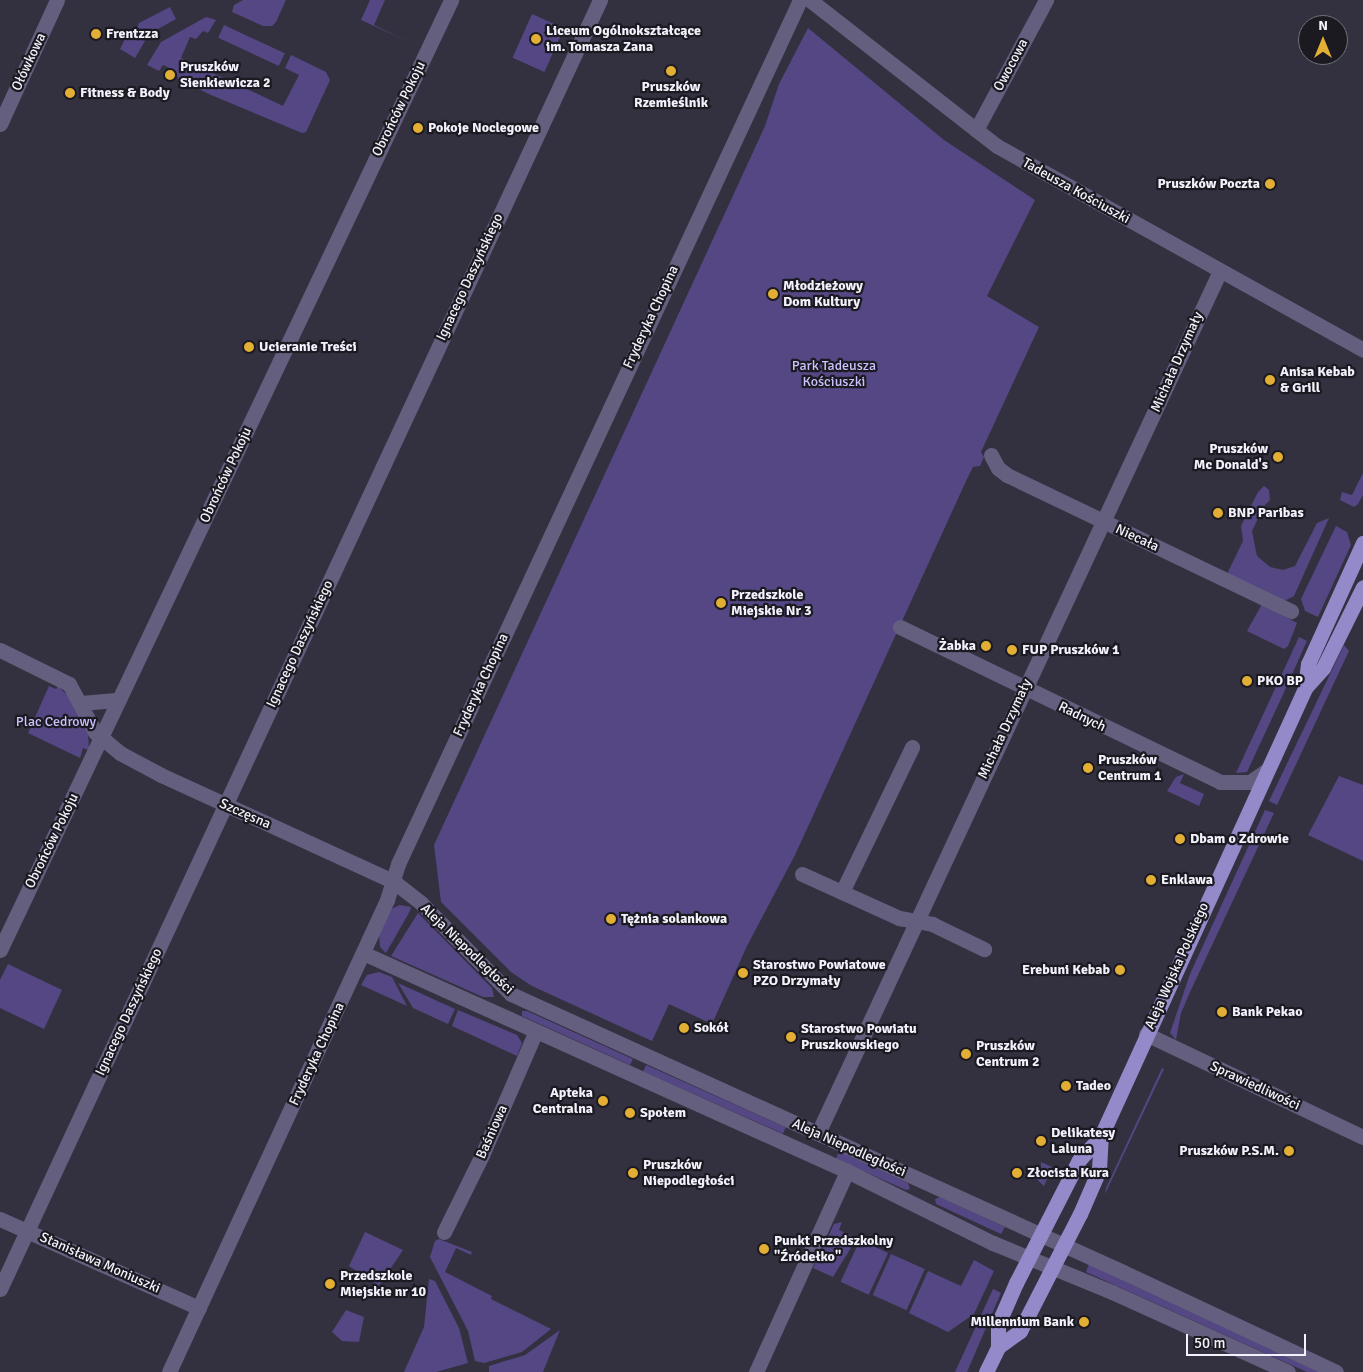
<!DOCTYPE html>
<meta charset="utf-8">
<style>
body{margin:0}
#map{position:relative;width:1363px;height:1372px;overflow:hidden;background:#333140;font-family:Signika,sans-serif}
div>[style]{position:absolute}
.green>*{inset:0;background:#544783;transform-origin:0 0}
.minor>*{height:15px;margin:-7.5px;padding:0 7.5px;transform-origin:7.5px;border-radius:7.5px;background:#645f7f}
.major>*{height:15px;margin:-7.5px;padding:0 7.5px;transform-origin:7.5px;border-radius:7.5px;background:#948aca}
.dots>*{width:14px;height:14px;translate:-50% -50%;box-sizing:border-box;border:2px solid #1b1a21;border-radius:50%}
span{translate:-50% -50%;white-space:nowrap;text-align:center;line-height:1.15;-webkit-text-stroke:4.5px #1b1a21;paint-order:stroke}
.poi-label{font-size:14px;color:#f3f2fc;font-weight:700}
.left{translate:0 -50%;text-align:left}
.right{translate:-100% -50%;text-align:right}
.street-label{font-size:14px;color:#f3f2fc}
.park-label{font-size:14px;color:#cbc1fe}
.north{position:absolute;left:1298px;top:15px;width:50px;height:50px;box-sizing:border-box;background:#1b1a21;border:1px solid #717079;border-radius:50%;rotate:0deg;font-size:14px;font-weight:700;line-height:20px;text-align:center;color:#f3f2fc}
.north::after{content:'';display:block;margin:auto;width:18px;height:22px;background:#e2af34;clip-path:polygon(50% 0,100% 100%,50% 72%,0 100%)}
.scale{position:absolute;left:1186px;top:1334px;width:120px;height:22px;box-sizing:border-box;border:2px solid #f3f2fc;border-top:0;padding-left:6px;font-size:15px;line-height:18px;white-space:nowrap;color:#f3f2fc;-webkit-text-stroke:4px #1b1a21;paint-order:stroke}
</style>
<div id="map">
<div class="green">
<div style="clip-path:polygon(243px 0,286px 0,276px 22px,272px 26px,263px 26px,232px 12px,234px 5px)"></div>
<div style="clip-path:polygon(370px 0,385px 0,374px 25px,409px 42px,361px 20px)"></div>
<div style="clip-path:polygon(170px 7px,176px 19px,149px 34px,135px 58px,120px 49px,126px 37px,132px 39px,139px 23px)"></div>
<div style="left:532px;top:14px;width:35px;height:48px;rotate:24deg"></div>
<div style="clip-path:polygon(206px 17px,216px 20px,208px 33px,203px 31px,196px 39px,190px 37px,181px 58px,234px 83px,236px 79px,241px 82px,240px 86px,242px 82px,248px 85px,247px 89px,283px 106px,299px 75px,285px 68px,291px 55px,326px 72px,330px 80px,306px 132px,302px 133px,211px 95px,178px 79px,176px 71px,163px 65px,159px 71px,147px 65px,161px 42px)"></div>
<div style="left:224px;top:25px;width:67px;height:14px;rotate:25deg"></div>
<div style="clip-path:polygon(808px 28px,944px 140px,1035px 200px,987px 296px,1039px 327px,981px 452px,984px 457px,980px 466px,973px 467px,967px 479px,795px 855px,747px 946px,712px 1024px,669px 1004px,652px 1041px,532px 986px,511px 972px,441px 902px,434px 845px,765px 126px,779px 84px)"></div>
<div style="clip-path:polygon(1363px 473px,1363px 495px,1358px 504px,1354px 507px,1340px 500px,1342px 492px,1352px 495px)"></div>
<div style="clip-path:polygon(1264px 486px,1269px 490px,1270px 500px,1264px 506px,1252px 531px,1257px 556px,1270px 567px,1283px 570px,1295px 566px,1317px 523px,1329px 518px,1294px 596px,1284px 601px,1227px 574px,1243px 541px,1241px 526px,1258px 492px)"></div>
<div style="clip-path:polygon(1336px 526px,1347px 532px,1351px 545px,1318px 617px,1305px 611px,1301px 599px)"></div>
<div style="clip-path:polygon(1262px 604px,1297px 623px,1288px 646px,1284px 649px,1247px 631px)"></div>
<div style="clip-path:polygon(1299px 637px,1307px 641px,1286px 688px,1247px 772px,1236px 773px)"></div>
<div style="clip-path:polygon(1344px 645px,1349px 651px,1277px 805px,1269px 801px)"></div>
<div style="clip-path:polygon(49px 686px,56px 689px,58px 686px,67px 695px,88px 734px,89px 748px,88px 750px,83px 748px,80px 758px,28px 733px)"></div>
<div style="clip-path:polygon(1184px 774px,1180px 783px,1204px 794px,1199px 806px,1167px 791px,1176px 777px)"></div>
<div style="clip-path:polygon(1339px 776px,1363px 785px,1363px 861px,1308px 835px)"></div>
<div style="clip-path:polygon(1265px 810px,1274px 813px,1191px 990px,1181px 1013px,1176px 1040px,1170px 1033px,1190px 974px)"></div>
<div style="clip-path:polygon(400px 905px,411px 907px,410px 911px,386px 953px,380px 947px,379px 935px,391px 909px)"></div>
<div style="clip-path:polygon(418px 913px,492px 988px,494px 997px,483px 997px,391px 956px)"></div>
<div style="clip-path:polygon(8px 964px,62px 990px,44px 1029px,0 1008px,0 980px)"></div>
<div style="clip-path:polygon(379px 972px,392px 977px,407px 1006px,361px 985px,367px 975px)"></div>
<div style="clip-path:polygon(398px 983px,455px 1009px,448px 1024px,413px 1008px)"></div>
<div style="clip-path:polygon(458px 1010px,517px 1035px,522px 1043px,517px 1056px,452px 1026px)"></div>
<div style="clip-path:polygon(527px 1011px,633px 1059px,630px 1065px,522px 1016px,522px 1011px)"></div>
<div style="left:646px;top:1065px;width:153px;height:7px;rotate:24deg"></div>
<div style="clip-path:polygon(1162px 1068px,1164px 1069px,1105px 1194px,1106px 1188px)"></div>
<div style="clip-path:polygon(839px 1151px,908px 1183px,910px 1189px,906px 1190px,836px 1159px)"></div>
<div style="clip-path:polygon(1041px 1162px,1052px 1167px,1044px 1186px,1030px 1173px,1032px 1169px,1041px 1169px)"></div>
<div style="clip-path:polygon(940px 1197px,1005px 1227px,1001px 1234px,936px 1204px,935px 1199px)"></div>
<div style="clip-path:polygon(842px 1222px,839px 1230px,857px 1238px,833px 1277px,813px 1268px,834px 1224px)"></div>
<div style="clip-path:polygon(365px 1232px,403px 1250px,379px 1286px,349px 1266px)"></div>
<div style="clip-path:polygon(439px 1239px,472px 1252px,471px 1255px,456px 1248px,445px 1272px,492px 1296px,491px 1299px,551px 1329px,522px 1352px,484px 1363px,475px 1361px,468px 1331px,430px 1257px,435px 1241px)"></div>
<div style="left:860px;top:1240px;width:31px;height:46px;rotate:25deg"></div>
<div style="left:891px;top:1254px;width:37px;height:45px;rotate:24deg"></div>
<div style="clip-path:polygon(974px 1260px,994px 1271px,974px 1314px,948px 1332px,909px 1313px,928px 1271px,961px 1286px)"></div>
<div style="clip-path:polygon(1089px 1264px,1319px 1372px,1307px 1372px,1086px 1272px)"></div>
<div style="clip-path:polygon(429px 1279px,435px 1281px,459px 1328px,468px 1363px,436px 1372px,404px 1372px,424px 1327px)"></div>
<div style="clip-path:polygon(993px 1289px,1001px 1293px,967px 1372px,955px 1372px)"></div>
<div style="clip-path:polygon(346px 1310px,364px 1317px,359px 1342px,342px 1341px,332px 1332px)"></div>
<div style="clip-path:polygon(560px 1330px,543px 1372px,489px 1372px,489px 1366px,525px 1355px)"></div>
</div>
<div class="minor">
<div style="left:810px;top:0;width:237px;rotate:38deg"></div>
<div style="left:997px;top:146px;width:419px;rotate:29.1deg"></div>
<div style="left:0;top:124px;width:136px;rotate:-65.3deg"></div>
<div style="left:976px;top:130px;width:148px;rotate:-61.7deg"></div>
<div style="left:991px;top:455px;width:15px;rotate:62deg"></div>
<div style="left:998px;top:468px;width:11px;rotate:38deg"></div>
<div style="left:1007px;top:475px;width:315px;rotate:25.6deg"></div>
<div style="left:900px;top:627px;width:356px;rotate:25.8deg"></div>
<div style="left:1220px;top:782px;width:30px"></div>
<div style="left:1250px;top:782px;width:19px;rotate:-35deg"></div>
<div style="left:0;top:650px;width:77px;rotate:26.2deg"></div>
<div style="left:69px;top:684px;width:55px;rotate:61.6deg"></div>
<div style="left:95px;top:732px;width:33px;rotate:40deg"></div>
<div style="left:120px;top:753px;width:47px;rotate:28.2deg"></div>
<div style="left:161px;top:775px;width:255px;rotate:24.6deg"></div>
<div style="left:393px;top:881px;width:36px;rotate:38deg"></div>
<div style="left:421px;top:903px;width:128px;rotate:45.3deg"></div>
<div style="left:511px;top:994px;width:672px;rotate:24.43deg"></div>
<div style="left:1123px;top:1272px;width:235px;rotate:25.1deg"></div>
<div style="left:81px;top:703px;width:38px;rotate:-5deg"></div>
<div style="left:802px;top:874px;width:107px;rotate:24.4deg"></div>
<div style="left:899px;top:918px;width:34px;rotate:10deg"></div>
<div style="left:932px;top:924px;width:58px;rotate:25.7deg"></div>
<div style="left:842px;top:892px;width:161px;rotate:-64.2deg"></div>
<div style="left:0;top:950px;width:1052px;rotate:-64.6deg"></div>
<div style="left:363px;top:953px;width:531px;rotate:24.25deg"></div>
<div style="left:847px;top:1171px;width:163px;rotate:26.3deg"></div>
<div style="left:993px;top:1243px;width:129px;rotate:22.4deg"></div>
<div style="left:1112px;top:1292px;width:193px;rotate:24.4deg"></div>
<div style="left:1146px;top:1034px;width:240px;rotate:25.4deg"></div>
<div style="left:818px;top:1133px;width:951px;rotate:-65deg"></div>
<div style="left:0;top:1219px;width:218px;rotate:24.1deg"></div>
<div style="left:444px;top:1232px;width:86px;rotate:-63.7deg"></div>
<div style="left:482px;top:1155px;width:135px;rotate:-66.5deg"></div>
<div style="left:0;top:1289px;width:1422px;rotate:-65.04deg"></div>
<div style="left:169px;top:1372px;width:520px;rotate:-65.21deg"></div>
<div style="left:387px;top:900px;width:38px;rotate:-73deg"></div>
<div style="left:398px;top:864px;width:953px;rotate:-65.05deg"></div>
<div style="left:756px;top:1372px;width:221px;rotate:-65.6deg"></div>
</div>
<div class="major">
<div style="left:1305px;top:688px;width:24px;rotate:-83deg"></div>
<div style="left:1308px;top:664px;width:133px;rotate:-65.6deg"></div>
<div style="left:998px;top:1347px;width:27px;rotate:-36deg"></div>
<div style="left:1020px;top:1331px;width:131px;rotate:-62.9deg"></div>
<div style="left:1080px;top:1214px;width:48px;rotate:-66.6deg"></div>
<div style="left:1099px;top:1170px;width:34px;rotate:-87deg"></div>
<div style="left:986px;top:1372px;width:28px;rotate:-64deg"></div>
<div style="left:998px;top:1347px;width:23px;rotate:-90deg"></div>
<div style="left:998px;top:1324px;width:45px;rotate:-66.3deg"></div>
<div style="left:1016px;top:1283px;width:138px;rotate:-62.9deg"></div>
<div style="left:1079px;top:1160px;width:33px;rotate:-47deg"></div>
<div style="left:1101px;top:1136px;width:492px;rotate:-65.5deg"></div>
<div style="left:1305px;top:688px;width:27px;rotate:-48deg"></div>
<div style="left:1323px;top:668px;width:90px;rotate:-63.7deg"></div>
</div>
<div class="dots">
<div style="left:96px;top:34px;background:#e2af34"></div>
<div style="left:536px;top:39px;background:#e2af34"></div>
<div style="left:671px;top:71px;background:#e2af34"></div>
<div style="left:170px;top:75px;background:#e2af34"></div>
<div style="left:70px;top:93px;background:#e2af34"></div>
<div style="left:418px;top:128px;background:#e2af34"></div>
<div style="left:1270px;top:184px;background:#e2af34"></div>
<div style="left:773px;top:294px;background:#e2af34"></div>
<div style="left:249px;top:347px;background:#e2af34"></div>
<div style="left:1270px;top:380px;background:#e2af34"></div>
<div style="left:1278px;top:457px;background:#e2af34"></div>
<div style="left:1218px;top:513px;background:#e2af34"></div>
<div style="left:721px;top:603px;background:#e2af34"></div>
<div style="left:986px;top:646px;background:#e2af34"></div>
<div style="left:1012px;top:650px;background:#e2af34"></div>
<div style="left:1247px;top:681px;background:#e2af34"></div>
<div style="left:1088px;top:768px;background:#e2af34"></div>
<div style="left:1180px;top:839px;background:#e2af34"></div>
<div style="left:1151px;top:880px;background:#e2af34"></div>
<div style="left:611px;top:919px;background:#e2af34"></div>
<div style="left:1120px;top:970px;background:#e2af34"></div>
<div style="left:743px;top:973px;background:#e2af34"></div>
<div style="left:1222px;top:1012px;background:#e2af34"></div>
<div style="left:684px;top:1028px;background:#e2af34"></div>
<div style="left:791px;top:1037px;background:#e2af34"></div>
<div style="left:966px;top:1054px;background:#e2af34"></div>
<div style="left:1066px;top:1086px;background:#e2af34"></div>
<div style="left:603px;top:1101px;background:#e2af34"></div>
<div style="left:630px;top:1113px;background:#e2af34"></div>
<div style="left:1041px;top:1141px;background:#e2af34"></div>
<div style="left:1289px;top:1151px;background:#e2af34"></div>
<div style="left:633px;top:1173px;background:#e2af34"></div>
<div style="left:1017px;top:1173px;background:#e2af34"></div>
<div style="left:764px;top:1249px;background:#e2af34"></div>
<div style="left:330px;top:1284px;background:#e2af34"></div>
<div style="left:1084px;top:1322px;background:#e2af34"></div>
</div>
<div class="poi-label">
<span class="left" style="left:546px;top:39px">Liceum Ogólnokształcące<br>im. Tomasza Zana</span>
<span class="left" style="left:106px;top:34px">Frentzza</span>
<span class="left" style="left:180px;top:75px">Pruszków<br>Sienkiewicza 2</span>
<span style="left:671px;top:95px">Pruszków<br>Rzemieślnik</span>
<span class="left" style="left:80px;top:93px">Fitness &amp; Body</span>
<span class="left" style="left:428px;top:128px">Pokoje Noclegowe</span>
<span class="right" style="left:1260px;top:184px">Pruszków Poczta</span>
<span class="left" style="left:783px;top:294px">Młodzieżowy<br>Dom Kultury</span>
<span class="left" style="left:259px;top:347px">Ucieranie Treści</span>
<span class="left" style="left:1280px;top:380px">Anisa Kebab<br>&amp; Grill</span>
<span class="right" style="left:1268px;top:457px">Pruszków<br>Mc Donald's</span>
<span class="left" style="left:1228px;top:513px">BNP Paribas</span>
<span class="left" style="left:731px;top:603px">Przedszkole<br>Miejskie Nr 3</span>
<span class="right" style="left:976px;top:646px">Żabka</span>
<span class="left" style="left:1022px;top:650px">FUP Pruszków 1</span>
<span class="left" style="left:1257px;top:681px">PKO BP</span>
<span class="left" style="left:1098px;top:768px">Pruszków<br>Centrum 1</span>
<span class="left" style="left:1190px;top:839px">Dbam o Zdrowie</span>
<span class="left" style="left:1161px;top:880px">Enklawa</span>
<span class="left" style="left:621px;top:919px">Tężnia solankowa</span>
<span class="left" style="left:753px;top:973px">Starostwo Powiatowe<br>PZO Drzymały</span>
<span class="right" style="left:1110px;top:970px">Erebuni Kebab</span>
<span class="left" style="left:1232px;top:1012px">Bank Pekao</span>
<span class="left" style="left:694px;top:1028px">Sokół</span>
<span class="left" style="left:801px;top:1037px">Starostwo Powiatu<br>Pruszkowskiego</span>
<span class="left" style="left:976px;top:1054px">Pruszków<br>Centrum 2</span>
<span class="left" style="left:1076px;top:1086px">Tadeo</span>
<span class="right" style="left:593px;top:1101px">Apteka<br>Centralna</span>
<span class="left" style="left:640px;top:1113px">Społem</span>
<span class="left" style="left:1051px;top:1141px">Delikatesy<br>Laluna</span>
<span class="right" style="left:1279px;top:1151px">Pruszków P.S.M.</span>
<span class="left" style="left:643px;top:1173px">Pruszków<br>Niepodległości</span>
<span class="left" style="left:1027px;top:1173px">Złocista Kura</span>
<span class="left" style="left:774px;top:1249px">Punkt Przedszkolny<br>"Źródełko"</span>
<span class="left" style="left:340px;top:1284px">Przedszkole<br>Miejskie nr 10</span>
<span class="right" style="left:1074px;top:1322px">Millennium Bank</span>
</div>
<div class="street-label">
<span style="left:29px;top:62px;rotate:-65deg">Ołówkowa</span>
<span style="left:1011px;top:65px;rotate:-62deg">Owocowa</span>
<span style="left:399px;top:109px;rotate:-64deg">Obrońców Pokoju</span>
<span style="left:1076px;top:191px;rotate:29deg">Tadeusza Kościuszki</span>
<span style="left:470px;top:277px;rotate:-65deg">Ignacego Daszyńskiego</span>
<span style="left:651px;top:317px;rotate:-65deg">Fryderyka Chopina</span>
<span style="left:1177px;top:362px;rotate:-66deg">Michała Drzymały</span>
<span style="left:226px;top:475px;rotate:-65deg">Obrońców Pokoju</span>
<span style="left:1137px;top:538px;rotate:25deg">Niecała</span>
<span style="left:300px;top:644px;rotate:-65deg">Ignacego Daszyńskiego</span>
<span style="left:481px;top:685px;rotate:-65deg">Fryderyka Chopina</span>
<span style="left:1082px;top:717px;rotate:26deg">Radnych</span>
<span style="left:1005px;top:729px;rotate:-65deg">Michała Drzymały</span>
<span style="left:245px;top:814px;rotate:24deg">Szczęsna</span>
<span style="left:52px;top:841px;rotate:-64deg">Obrońców Pokoju</span>
<span style="left:467px;top:949px;rotate:44deg">Aleja Niepodległości</span>
<span style="left:1177px;top:966px;rotate:-66deg">Aleja Wojska Polskiego</span>
<span style="left:129px;top:1012px;rotate:-65deg">Ignacego Daszyńskiego</span>
<span style="left:317px;top:1054px;rotate:-65deg">Fryderyka Chopina</span>
<span style="left:1255px;top:1086px;rotate:25deg">Sprawiedliwości</span>
<span style="left:492px;top:1132px;rotate:-66deg">Baśniowa</span>
<span style="left:849px;top:1148px;rotate:24deg">Aleja Niepodległości</span>
<span style="left:100px;top:1263px;rotate:24deg">Stanisława Moniuszki</span>
</div>
<div class="park-label">
<span style="left:834px;top:374px">Park Tadeusza<br>Kościuszki</span>
<span style="left:56px;top:722px">Plac Cedrowy</span>
</div>
<div class="north">N</div>
<div class="scale">50 m</div>
</div>
